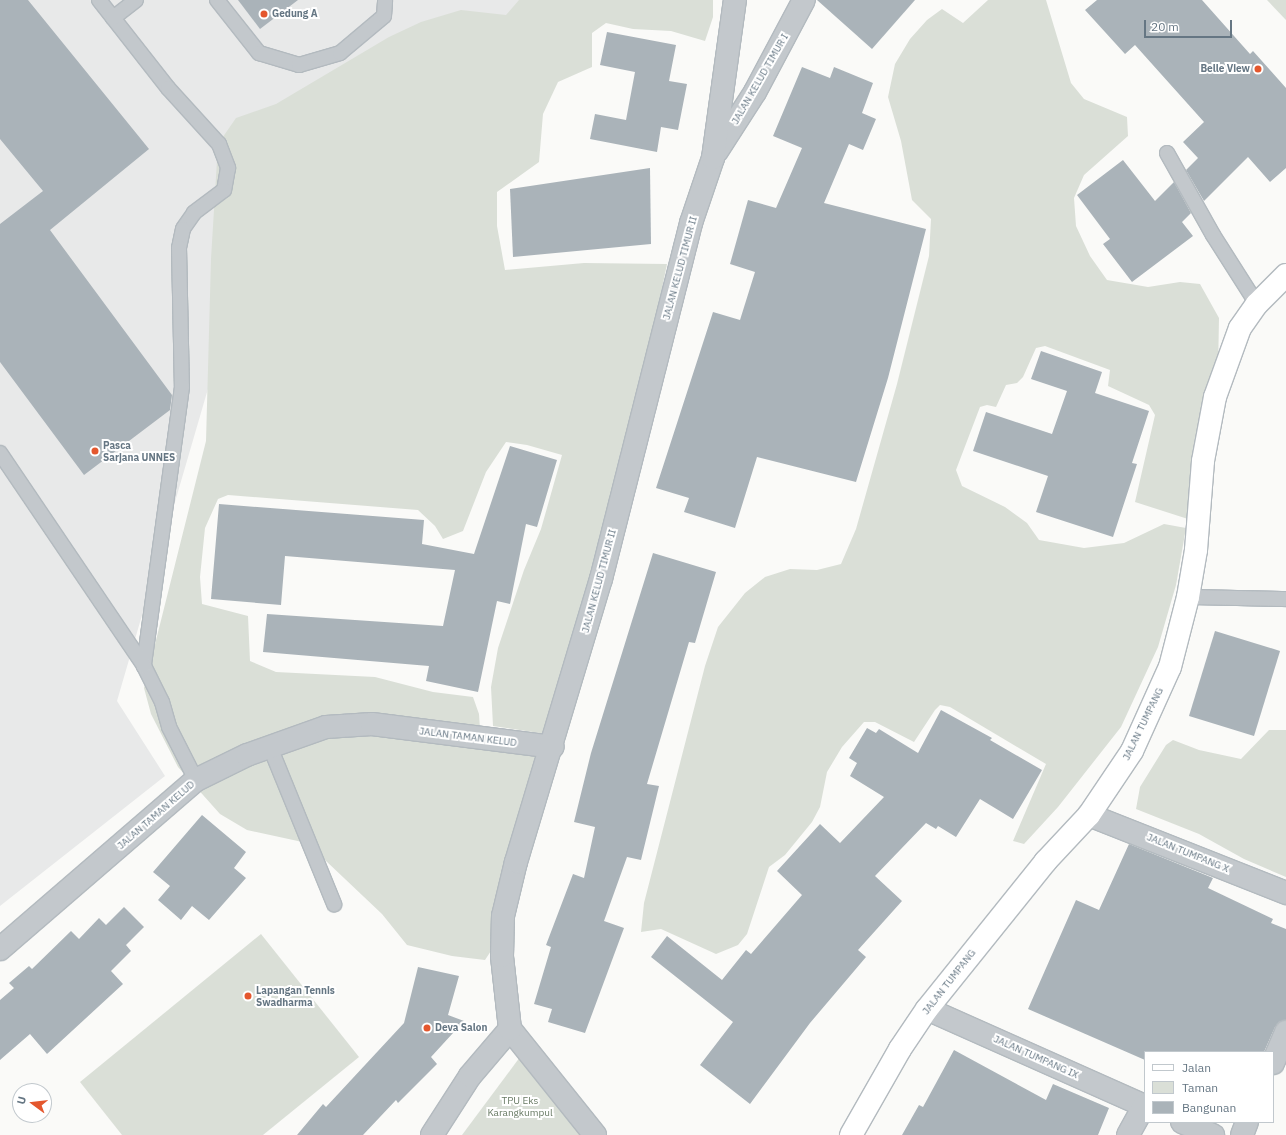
<!DOCTYPE html>
<style>
body{margin:0}
#map{position:relative;width:1286px;height:1135px;overflow:hidden;background:#fafaf8;font-family:"IBM Plex Sans",sans-serif}
div>[style]{position:absolute}
.built>*{inset:0;background:#e8e9e9}
.green>*{inset:0;background:#dadfd7}
.building>*{inset:0;background:#aab3b9;transform-origin:0 0}
.roads{filter:drop-shadow(1px 0 #b3babf) drop-shadow(-1px 0 #b3babf) drop-shadow(0 1px #b3babf) drop-shadow(0 -1px #b3babf)}
.service>*{height:14px;margin:-7px;padding:0 7px;transform-origin:7px;border-radius:7px;background:#c3c8cc}
.minor>*{height:22px;margin:-11px;padding:0 11px;transform-origin:11px;border-radius:11px;background:#c3c8cc}
.secondary>*{height:22px;margin:-11px;padding:0 11px;transform-origin:11px;border-radius:11px;background:#fff}
.dots>*{width:11px;height:11px;translate:-50% -50%;box-sizing:border-box;border:2px solid #fff;border-radius:50%}
span{translate:-50% -50%;white-space:nowrap;text-align:center;line-height:1.15;-webkit-text-stroke:4px #fff;paint-order:stroke}
.poi-label{font-size:10px;color:#657683;font-weight:700}
.left{translate:0 -50%;text-align:left}
.right{translate:-100% -50%;text-align:right}
.street-label{font-size:10px;color:#657683}
.park-label{font-size:10px;color:#687a64}
.legend{position:absolute;left:1144px;top:1051px;width:130px;height:72px;box-sizing:border-box;background:#fff;border:1px solid #c1c8cd;margin:0;padding:5px 7px;list-style:none;font-size:12px;color:#657683}
.legend li{display:flex;align-items:center;gap:8px;height:20px}
.legend b{width:20px;border:1px solid #c1c8cd}
.north{position:absolute;left:12px;top:1083px;width:40px;height:40px;box-sizing:border-box;background:#fff;border:1px solid #c1c8cd;border-radius:50%;rotate:285deg;font-size:11px;font-weight:700;line-height:16px;text-align:center;color:#657683}
.north::after{content:'';display:block;margin:auto;width:14px;height:18px;background:#e4572e;clip-path:polygon(50% 0,100% 100%,50% 72%,0 100%)}
.scale{position:absolute;left:1144px;top:20px;width:88px;height:18px;box-sizing:border-box;border:2px solid #657683;border-top:0;padding-left:5px;font-size:12px;line-height:14px;white-space:nowrap;color:#657683;-webkit-text-stroke:3px #fff;paint-order:stroke}
</style>
<div id="map">
<div class="built">
<div style="clip-path:polygon(0 0,592px 0,263px 200px,117px 701px,165px 776px,0 906px)"></div>
</div>
<div class="green">
<div style="clip-path:polygon(519px 0,713px 0,713px 17px,705px 41px,671px 31px,633px 29px,606px 23px,592px 33px,592px 67px,558px 82px,543px 114px,539px 162px,497px 192px,497px 226px,505px 270px,584px 263px,667px 264px,633px 431px,559px 736px,493px 726px,491px 687px,498px 648px,524px 570px,541px 529px,562px 455px,527px 445px,506px 442px,486px 472px,463px 531px,443px 539px,435px 526px,418px 510px,228px 495px,218px 499px,205px 528px,200px 577px,202px 604px,248px 616px,250px 661px,276px 672px,375px 677px,433px 692px,473px 697px,479px 714px,480px 729px,550px 761px,512px 919px,485px 960px,452px 956px,407px 945px,382px 914px,307px 843px,247px 830px,220px 814px,178px 767px,151px 714px,144px 688px,206px 441px,211px 259px,218px 144px,236px 118px,276px 104px,389px 37px,421px 22px,461px 10px,506px 15px)"></div>
<div style="clip-path:polygon(988px 0,1046px 0,1071px 83px,1084px 99px,1127px 117px,1128px 136px,1084px 175px,1074px 198px,1076px 226px,1090px 256px,1107px 280px,1148px 287px,1180px 282px,1200px 284px,1219px 318px,1218px 372px,1188px 519px,1135px 502px,1155px 415px,1149px 405px,1108px 386px,1110px 370px,1045px 346px,1036px 348px,1023px 377px,1017px 383px,1006px 385px,996px 407px,987px 405px,980px 407px,956px 470px,962px 486px,1005px 507px,1027px 523px,1039px 540px,1084px 548px,1124px 543px,1164px 524px,1186px 528px,1176px 585px,1158px 647px,1121px 727px,1058px 807px,1024px 844px,1013px 841px,1046px 764px,950px 707px,940px 705px,935px 710px,914px 742px,875px 722px,864px 722px,842px 747px,827px 772px,820px 807px,812px 822px,785px 855px,769px 867px,747px 934px,738px 945px,716px 954px,661px 929px,641px 932px,644px 903px,705px 666px,718px 627px,745px 593px,765px 577px,790px 569px,817px 570px,841px 564px,856px 529px,897px 384px,929px 256px,931px 219px,912px 200px,901px 141px,888px 97px,895px 64px,910px 39px,927px 20px,942px 9px,963px 23px)"></div>
<div style="clip-path:polygon(1267px 0,1286px 0,1286px 20px,1285px 19px)"></div>
<div style="clip-path:polygon(1269px 730px,1286px 730px,1286px 877px,1244px 859px,1199px 834px,1136px 809px,1140px 787px,1166px 745px,1173px 740px,1199px 750px,1241px 759px)"></div>
<div style="clip-path:polygon(261px 934px,359px 1057px,263px 1135px,122px 1135px,80px 1082px)"></div>
<div style="clip-path:polygon(520px 1057px,581px 1135px,462px 1135px)"></div>
</div>
<div class="building">
<div style="clip-path:polygon(0 0,28px 0,149px 149px,50px 230px,172px 395px,170px 410px,84px 475px,0 362px,0 224px,43px 191px,0 139px)"></div>
<div style="clip-path:polygon(238px 0,298px 0,260px 29px)"></div>
<div style="clip-path:polygon(817px 0,915px 0,872px 49px)"></div>
<div style="clip-path:polygon(1097px 0,1202px 0,1250px 54px,1253px 51px,1286px 88px,1286px 168px,1270px 182px,1248px 157px,1204px 201px,1186px 170px,1198px 158px,1183px 142px,1204px 122px,1135px 45px,1125px 54px,1085px 10px)"></div>
<div style="clip-path:polygon(607px 32px,676px 45px,669px 81px,687px 84px,678px 130px,661px 127px,657px 152px,590px 139px,595px 114px,626px 120px,635px 72px,600px 65px)"></div>
<div style="clip-path:polygon(802px 67px,830px 78px,834px 67px,873px 83px,862px 113px,876px 119px,863px 150px,849px 144px,824px 203px,926px 229px,888px 378px,856px 482px,757px 457px,735px 528px,684px 512px,689px 498px,656px 488px,713px 312px,740px 320px,755px 272px,730px 264px,748px 200px,776px 208px,802px 148px,773px 136px)"></div>
<div style="clip-path:polygon(1123px 160px,1155px 201px,1174px 182px,1191px 213px,1182px 222px,1193px 236px,1132px 282px,1103px 244px,1110px 239px,1077px 195px)"></div>
<div style="clip-path:polygon(650px 168px,651px 244px,513px 257px,510px 189px)"></div>
<div style="clip-path:polygon(1041px 351px,1102px 372px,1095px 393px,1149px 411px,1132px 463px,1137px 464px,1113px 537px,1036px 512px,1048px 476px,973px 451px,986px 412px,1052px 434px,1067px 391px,1031px 379px)"></div>
<div style="clip-path:polygon(510px 446px,557px 460px,537px 527px,526px 524px,510px 604px,497px 601px,478px 692px,426px 681px,429px 666px,263px 652px,267px 614px,443px 626px,455px 570px,285px 556px,281px 605px,211px 599px,219px 504px,424px 520px,422px 544px,474px 554px)"></div>
<div style="clip-path:polygon(653px 553px,716px 572px,695px 643px,689px 642px,647px 784px,659px 786px,641px 860px,627px 857px,604px 921px,624px 928px,585px 1033px,548px 1022px,552px 1009px,534px 1004px,551px 947px,546px 945px,573px 874px,584px 878px,595px 827px,574px 822px,591px 753px)"></div>
<div style="left:1215px;top:631px;width:68px;height:89px;rotate:17deg"></div>
<div style="clip-path:polygon(941px 710px,992px 738px,990px 740px,1042px 770px,1013px 819px,980px 799px,956px 837px,938px 826px,936px 829px,926px 823px,875px 876px,902px 901px,858px 950px,866px 957px,810px 1023px,750px 1104px,700px 1065px,733px 1022px,651px 957px,667px 936px,722px 980px,746px 950px,751px 954px,802px 895px,777px 871px,820px 824px,840px 843px,884px 797px,850px 776px,857px 763px,849px 758px,867px 728px,876px 733px,879px 729px,918px 753px)"></div>
<div style="clip-path:polygon(202px 815px,246px 852px,234px 868px,246px 878px,209px 920px,192px 906px,181px 920px,158px 900px,170px 886px,153px 872px)"></div>
<div style="clip-path:polygon(1129px 844px,1213px 878px,1208px 888px,1273px 919px,1271px 923px,1286px 929px,1286px 1020px,1279px 1022px,1275px 1027px,1264px 1052px,1145px 1052px,1145px 1060px,1028px 1009px,1076px 900px,1099px 910px)"></div>
<div style="clip-path:polygon(124px 907px,144px 927px,126px 945px,131px 951px,111px 971px,123px 984px,47px 1054px,30px 1034px,0 1060px,0 1000px,14px 988px,9px 983px,29px 966px,32px 969px,71px 931px,79px 939px,99px 918px,106px 925px)"></div>
<div style="clip-path:polygon(418px 967px,459px 976px,448px 1015px,464px 1021px,431px 1057px,437px 1064px,398px 1103px,396px 1100px,363px 1135px,297px 1135px,323px 1104px,326px 1107px,404px 1023px)"></div>
<div style="clip-path:polygon(954px 1050px,1046px 1100px,1053px 1084px,1109px 1108px,1098px 1135px,902px 1135px,919px 1105px,923px 1107px)"></div>
</div>
<div class="roads">
<div class="service">
<div style="left:99px;top:0;width:112px;rotate:51.9deg"></div>
<div style="left:168px;top:88px;width:76px;rotate:47.7deg"></div>
<div style="left:219px;top:144px;width:26px;rotate:69deg"></div>
<div style="left:228px;top:168px;width:22px;rotate:100deg"></div>
<div style="left:224px;top:190px;width:38px;rotate:143deg"></div>
<div style="left:194px;top:213px;width:19px;rotate:125deg"></div>
<div style="left:183px;top:229px;width:19px;rotate:102deg"></div>
<div style="left:179px;top:248px;width:139px;rotate:88.8deg"></div>
<div style="left:182px;top:387px;width:282px;rotate:97.8deg"></div>
<div style="left:144px;top:666px;width:40px;rotate:63.4deg"></div>
<div style="left:162px;top:702px;width:26px;rotate:74deg"></div>
<div style="left:169px;top:727px;width:59px;rotate:63deg"></div>
<div style="left:217px;top:0;width:68px;rotate:51.6deg"></div>
<div style="left:259px;top:53px;width:42px;rotate:16.7deg"></div>
<div style="left:299px;top:65px;width:43px;rotate:-16.3deg"></div>
<div style="left:340px;top:53px;width:57px;rotate:-40.1deg"></div>
<div style="left:384px;top:16px;width:16px;rotate:-86deg"></div>
<div style="left:113px;top:18px;width:29px;rotate:-38deg"></div>
<div style="left:1167px;top:153px;width:94px;rotate:60.7deg"></div>
<div style="left:1213px;top:235px;width:82px;rotate:57.5deg"></div>
<div style="left:0;top:453px;width:257px;rotate:55.9deg"></div>
<div style="left:1188px;top:597px;width:98px;rotate:1.2deg"></div>
<div style="left:270px;top:747px;width:170px;rotate:67.8deg"></div>
</div>
<div class="minor">
<div style="left:717px;top:151px;width:70px;rotate:-57.2deg"></div>
<div style="left:755px;top:92px;width:104px;rotate:-62deg"></div>
<div style="left:1089px;top:815px;width:212px;rotate:21.6deg"></div>
<div style="left:0;top:949px;width:259px;rotate:-40.8deg"></div>
<div style="left:196px;top:780px;width:57px;rotate:-26.1deg"></div>
<div style="left:247px;top:755px;width:84px;rotate:-19.5deg"></div>
<div style="left:326px;top:727px;width:46px;rotate:-3.7deg"></div>
<div style="left:372px;top:724px;width:182px;rotate:7.2deg"></div>
<div style="left:927px;top:1009px;width:239px;rotate:24deg"></div>
<div style="left:1273px;top:1063px;width:34px;rotate:-67deg"></div>
<div style="left:1182px;top:1122px;width:34px;rotate:23deg"></div>
<div style="left:432px;top:1135px;width:70px;rotate:-57.2deg"></div>
<div style="left:470px;top:1076px;width:62px;rotate:-49.6deg"></div>
<div style="left:595px;top:1135px;width:136px;rotate:-128.7deg"></div>
<div style="left:510px;top:1029px;width:73px;rotate:-96.3deg"></div>
<div style="left:502px;top:956px;width:40px;rotate:-88.6deg"></div>
<div style="left:503px;top:916px;width:56px;rotate:-76.5deg"></div>
<div style="left:516px;top:862px;width:295px;rotate:-73.3deg"></div>
<div style="left:601px;top:579px;width:367px;rotate:-75.8deg"></div>
<div style="left:691px;top:223px;width:69px;rotate:-71.3deg"></div>
<div style="left:713px;top:158px;width:160px;rotate:-82.1deg"></div>
<div style="left:1128px;top:1135px;width:33px;rotate:-61deg"></div>
<div style="left:1242px;top:1135px;width:14px;rotate:-69deg"></div>
</div>
<div class="secondary">
<div style="left:851px;top:1135px;width:99px;rotate:-60.3deg"></div>
<div style="left:900px;top:1049px;width:48px;rotate:-56deg"></div>
<div style="left:927px;top:1009px;width:189px;rotate:-51.2deg"></div>
<div style="left:1045px;top:862px;width:64px;rotate:-46.9deg"></div>
<div style="left:1089px;top:815px;width:77px;rotate:-56.1deg"></div>
<div style="left:1132px;top:751px;width:92px;rotate:-65.7deg"></div>
<div style="left:1170px;top:667px;width:72px;rotate:-75.6deg"></div>
<div style="left:1188px;top:597px;width:48px;rotate:-80.3deg"></div>
<div style="left:1196px;top:550px;width:89px;rotate:-85.5deg"></div>
<div style="left:1203px;top:461px;width:65px;rotate:-79.4deg"></div>
<div style="left:1215px;top:397px;width:73px;rotate:-70.1deg"></div>
<div style="left:1240px;top:328px;width:29px;rotate:-55deg"></div>
<div style="left:1257px;top:304px;width:41px;rotate:-45deg"></div>
</div>
</div>
<div class="dots">
<div style="left:264px;top:14px;background:#e4572e"></div>
<div style="left:1258px;top:69px;background:#e4572e"></div>
<div style="left:95px;top:451px;background:#e4572e"></div>
<div style="left:248px;top:996px;background:#e4572e"></div>
<div style="left:427px;top:1028px;background:#e4572e"></div>
</div>
<div class="poi-label">
<span class="left" style="left:272px;top:14px">Gedung A</span>
<span class="right" style="left:1250px;top:69px">Belle View</span>
<span class="left" style="left:103px;top:451px">Pasca<br>Sarjana UNNES</span>
<span class="left" style="left:256px;top:996px">Lapangan Tennis<br>Swadharma</span>
<span class="left" style="left:435px;top:1028px">Deva Salon</span>
</div>
<div class="street-label">
<span style="left:760px;top:79px;rotate:-60deg">JALAN KELUD TIMUR I</span>
<span style="left:680px;top:268px;rotate:-75deg">JALAN KELUD TIMUR II</span>
<span style="left:599px;top:581px;rotate:-75deg">JALAN KELUD TIMUR II</span>
<span style="left:1143px;top:724px;rotate:-64deg">JALAN TUMPANG</span>
<span style="left:468px;top:737px;rotate:7deg">JALAN TAMAN KELUD</span>
<span style="left:156px;top:815px;rotate:-41deg">JALAN TAMAN KELUD</span>
<span style="left:1188px;top:853px;rotate:22deg">JALAN TUMPANG X</span>
<span style="left:949px;top:982px;rotate:-52deg">JALAN TUMPANG</span>
<span style="left:1036px;top:1057px;rotate:24deg">JALAN TUMPANG IX</span>
</div>
<div class="park-label">
<span style="left:520px;top:1106px">TPU Eks<br>Karangkumpul</span>
</div>
<ul class="legend">
<li><b style="height:5px;background:#fff"></b>Jalan</li>
<li><b style="height:11px;background:#dadfd7"></b>Taman</li>
<li><b style="height:11px;background:#aab3b9"></b>Bangunan</li>
</ul>
<div class="north">U</div>
<div class="scale">20 m</div>
</div>
